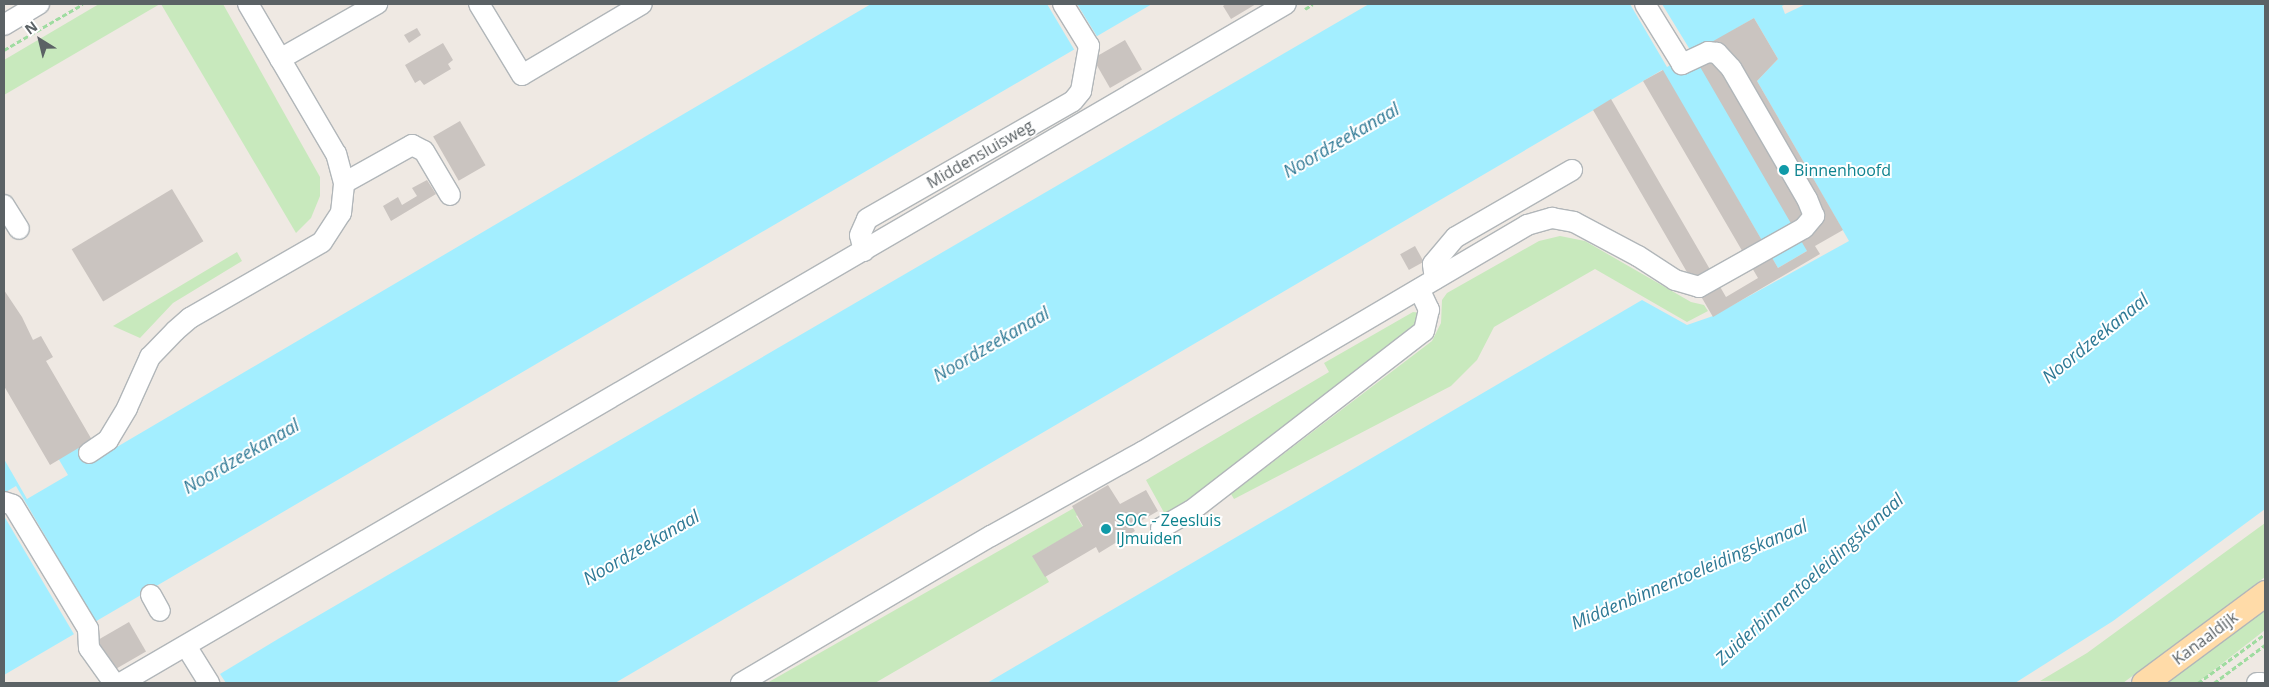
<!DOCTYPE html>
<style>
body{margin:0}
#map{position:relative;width:2269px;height:687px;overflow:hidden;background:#efe9e3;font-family:"Open Sans",sans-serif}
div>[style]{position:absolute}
.green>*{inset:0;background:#c8e9bd}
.water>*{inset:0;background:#a3eeff}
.pier>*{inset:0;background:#efe9e3}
.building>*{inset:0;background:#cac4c0;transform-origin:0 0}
.path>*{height:3px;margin-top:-1.5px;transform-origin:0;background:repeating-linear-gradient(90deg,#9fdca0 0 5px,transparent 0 7.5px)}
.roads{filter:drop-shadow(1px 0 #b1b6b9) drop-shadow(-1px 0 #b1b6b9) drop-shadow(0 1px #b1b6b9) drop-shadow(0 -1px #b1b6b9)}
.minor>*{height:20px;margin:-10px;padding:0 10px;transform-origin:10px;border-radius:10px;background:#fff}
.major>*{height:25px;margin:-12.5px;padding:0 12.5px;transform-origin:12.5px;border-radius:12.5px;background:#ffdba8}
.dots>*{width:14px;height:14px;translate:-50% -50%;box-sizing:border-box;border:2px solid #fff;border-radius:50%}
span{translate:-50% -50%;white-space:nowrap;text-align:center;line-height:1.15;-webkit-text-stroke:4px #fff;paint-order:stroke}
.street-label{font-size:16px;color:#5b6265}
.culture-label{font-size:16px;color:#0d838f}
.left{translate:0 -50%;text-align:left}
.water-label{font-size:18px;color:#2e7995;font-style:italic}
.frame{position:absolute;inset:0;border:5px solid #5b6265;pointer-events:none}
.north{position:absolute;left:15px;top:15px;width:50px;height:50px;-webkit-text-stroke:4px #fff;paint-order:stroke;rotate:324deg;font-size:14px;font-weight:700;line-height:20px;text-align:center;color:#5b6265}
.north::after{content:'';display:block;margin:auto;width:18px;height:22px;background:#5b6265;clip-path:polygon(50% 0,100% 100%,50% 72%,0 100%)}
</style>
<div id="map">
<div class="green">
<div style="clip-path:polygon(99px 4px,160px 4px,4px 95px,4px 60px)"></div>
<div style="clip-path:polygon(161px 4px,223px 4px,320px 177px,320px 196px,311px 218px,296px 233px)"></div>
<div style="clip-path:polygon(1560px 236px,1585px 241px,1691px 302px,1704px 305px,1708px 311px,1687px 322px,1595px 269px,1494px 327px,1477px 360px,1451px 386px,1234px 499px,1231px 494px,1432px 341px,1441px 323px,1442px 300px,1447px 293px,1539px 241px)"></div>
<div style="clip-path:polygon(237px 252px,242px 261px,173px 303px,140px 338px,113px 326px)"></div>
<div style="clip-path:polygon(1413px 312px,1421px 313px,1423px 322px,1167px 518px,1146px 480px,1329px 372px,1324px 363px)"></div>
<div style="clip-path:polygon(1081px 504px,1085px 510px,1076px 516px,1083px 527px,1034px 555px,1049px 582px,875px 683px,767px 683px)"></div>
<div style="clip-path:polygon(2265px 523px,2265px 577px,2123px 683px,2040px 681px,2087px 653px)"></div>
<div style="clip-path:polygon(2265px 606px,2265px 630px,2197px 683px,2161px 683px)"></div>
</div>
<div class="water">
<div style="clip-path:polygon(871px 4px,1152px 4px,4px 675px,4px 459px,27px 499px,68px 475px,58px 458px,55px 459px,4px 371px,4px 301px,86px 441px,93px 461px)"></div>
<div style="clip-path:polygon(1369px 4px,1630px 4px,1667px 67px,1692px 53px,1662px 4px,1786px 4px,1782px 6px,1785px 14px,1806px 4px,2265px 4px,2265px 509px,2113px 621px,2015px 683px,987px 683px,1642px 300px,1687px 325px,1713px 316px,1849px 241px,1757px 81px,1778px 59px,1754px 18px,1730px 32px,1807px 251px,1778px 268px,1662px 70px,615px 683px,226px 683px,220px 674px,278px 639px)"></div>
</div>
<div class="pier">
<div style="clip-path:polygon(1047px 4px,1077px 4px,1098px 38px,1075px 51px)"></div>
<div style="clip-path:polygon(16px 486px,96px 623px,75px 636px,4px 516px,4px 493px)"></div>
</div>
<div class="building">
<div style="clip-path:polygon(1226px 4px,1256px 4px,1231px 19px,1223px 6px)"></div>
<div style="clip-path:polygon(1754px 18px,1778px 59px,1757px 81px,1843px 230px,1815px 246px,1820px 254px,1713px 317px,1593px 110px,1611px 99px,1726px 297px,1758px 278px,1643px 81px,1663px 70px,1778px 268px,1807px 251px,1692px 53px)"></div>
<div style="clip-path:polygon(417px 28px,421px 35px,409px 43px,404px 35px)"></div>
<div style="left:1125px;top:40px;width:34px;height:37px;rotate:60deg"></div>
<div style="clip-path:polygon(443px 43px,453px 60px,448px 64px,451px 69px,424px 85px,420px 80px,415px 83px,405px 65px)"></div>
<div style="left:460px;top:121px;width:51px;height:31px;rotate:60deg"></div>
<div style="clip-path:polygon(427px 180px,436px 194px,391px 221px,383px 206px,398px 197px,402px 205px,417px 196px,412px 188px)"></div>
<div style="left:172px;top:189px;width:61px;height:117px;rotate:59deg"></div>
<div style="left:1415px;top:246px;width:18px;height:17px;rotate:61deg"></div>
<div style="clip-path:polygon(4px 290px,22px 317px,33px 340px,41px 336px,53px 357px,46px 361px,92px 440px,50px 465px,4px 386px)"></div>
<div style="clip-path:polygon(1108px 485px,1120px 504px,1146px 490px,1158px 511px,1132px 526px,1135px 531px,1099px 553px,1096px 547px,1045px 577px,1032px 556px,1083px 526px,1072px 506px)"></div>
<div style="left:129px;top:622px;width:34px;height:37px;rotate:60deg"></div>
</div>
<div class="path">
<div style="left:1305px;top:9px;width:9px;rotate:-32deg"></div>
<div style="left:4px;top:50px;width:91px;rotate:-30.2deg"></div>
<div style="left:2198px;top:683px;width:83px;rotate:-36.2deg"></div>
<div style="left:2214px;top:683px;width:64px;rotate:-36.7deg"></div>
</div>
<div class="roads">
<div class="minor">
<div style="left:479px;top:4px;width:83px;rotate:58.8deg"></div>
<div style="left:522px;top:75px;width:139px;rotate:-30.6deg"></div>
<div style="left:4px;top:25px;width:41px;rotate:-31deg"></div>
<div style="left:280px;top:59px;width:112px;rotate:-29.6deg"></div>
<div style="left:344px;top:183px;width:78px;rotate:-29.2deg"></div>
<div style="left:412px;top:145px;width:13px;rotate:27deg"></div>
<div style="left:424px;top:151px;width:51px;rotate:59.4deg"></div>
<div style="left:4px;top:205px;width:28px;rotate:58deg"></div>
<div style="left:864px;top:251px;width:16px;rotate:-104deg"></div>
<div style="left:860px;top:235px;width:17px;rotate:-66deg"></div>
<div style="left:867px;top:219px;width:237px;rotate:-29.8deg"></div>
<div style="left:1073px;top:101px;width:13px;rotate:-51deg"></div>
<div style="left:1081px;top:91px;width:46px;rotate:-79.9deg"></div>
<div style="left:1089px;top:46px;width:49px;rotate:-121.8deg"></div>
<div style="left:1435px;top:279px;width:15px;rotate:-98deg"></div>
<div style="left:1433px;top:264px;width:35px;rotate:-50deg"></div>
<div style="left:1456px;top:237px;width:134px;rotate:-30deg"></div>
<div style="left:89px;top:453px;width:23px;rotate:-34deg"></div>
<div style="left:108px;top:440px;width:37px;rotate:-59deg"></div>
<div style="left:127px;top:408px;width:56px;rotate:-65.7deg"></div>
<div style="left:150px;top:357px;width:36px;rotate:-46deg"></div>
<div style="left:175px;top:331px;width:20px;rotate:-41deg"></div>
<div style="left:190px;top:318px;width:152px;rotate:-29.9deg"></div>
<div style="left:322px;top:242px;width:35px;rotate:-57deg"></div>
<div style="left:341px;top:213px;width:30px;rotate:-84deg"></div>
<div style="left:344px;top:183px;width:30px;rotate:-105deg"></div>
<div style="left:336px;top:154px;width:174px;rotate:-120.4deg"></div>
<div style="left:4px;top:502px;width:9px;rotate:18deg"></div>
<div style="left:13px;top:505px;width:145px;rotate:58.8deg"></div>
<div style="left:88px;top:629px;width:19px;rotate:87deg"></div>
<div style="left:89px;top:648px;width:43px;rotate:54.5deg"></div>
<div style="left:1161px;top:528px;width:34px;rotate:-30deg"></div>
<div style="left:1191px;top:511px;width:294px;rotate:-37.7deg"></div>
<div style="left:1424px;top:331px;width:22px;rotate:-77deg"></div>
<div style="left:1429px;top:310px;width:23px;rotate:-115deg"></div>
<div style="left:151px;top:595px;width:18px;rotate:61deg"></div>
<div style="left:186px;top:646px;width:44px;rotate:58.1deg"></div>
<div style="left:121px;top:683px;width:1348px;rotate:-30.24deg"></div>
<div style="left:741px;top:683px;width:290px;rotate:-30.5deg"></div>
<div style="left:991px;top:536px;width:173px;rotate:-29.1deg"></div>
<div style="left:1142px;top:452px;width:447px;rotate:-30.5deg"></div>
<div style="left:1527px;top:225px;width:26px;rotate:-16deg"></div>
<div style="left:1552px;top:218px;width:22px;rotate:10deg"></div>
<div style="left:1574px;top:222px;width:72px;rotate:28deg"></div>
<div style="left:1638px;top:256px;width:44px;rotate:33deg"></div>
<div style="left:1675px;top:280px;width:25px;rotate:16deg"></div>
<div style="left:1699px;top:287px;width:120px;rotate:-29.3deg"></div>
<div style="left:1804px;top:228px;width:16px;rotate:-50deg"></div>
<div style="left:1814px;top:216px;width:18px;rotate:-112deg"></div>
<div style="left:1807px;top:199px;width:151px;rotate:-120.1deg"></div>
<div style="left:1731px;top:68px;width:21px;rotate:-133deg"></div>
<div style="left:1717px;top:53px;width:9px;rotate:-174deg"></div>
<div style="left:1708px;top:52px;width:29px;rotate:155deg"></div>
<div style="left:1682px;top:64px;width:70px;rotate:-121.7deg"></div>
<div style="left:2257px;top:683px;width:5px"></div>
</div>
<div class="major">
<div style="left:2144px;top:683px;width:151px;rotate:-36.6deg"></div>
</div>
</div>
<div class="dots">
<div style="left:1784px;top:170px;background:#0f9aa8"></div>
<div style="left:1106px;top:529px;background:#0f9aa8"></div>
</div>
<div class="street-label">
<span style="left:980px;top:154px;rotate:-30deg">Middensluisweg</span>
<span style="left:2205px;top:638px;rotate:-37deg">Kanaaldijk</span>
</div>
<div class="culture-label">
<span class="left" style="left:1794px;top:170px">Binnenhoofd</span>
<span class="left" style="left:1116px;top:529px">SOC - Zeesluis<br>IJmuiden</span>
</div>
<div class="water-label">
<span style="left:1341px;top:140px;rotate:-30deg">Noordzeekanaal</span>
<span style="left:2095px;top:338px;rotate:-39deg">Noordzeekanaal</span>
<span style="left:991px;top:344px;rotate:-30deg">Noordzeekanaal</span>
<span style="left:241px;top:456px;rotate:-30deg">Noordzeekanaal</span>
<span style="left:641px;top:547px;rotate:-30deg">Noordzeekanaal</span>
<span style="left:1689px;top:574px;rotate:-23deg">Middenbinnentoeleidingskanaal</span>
<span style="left:1809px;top:579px;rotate:-42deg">Zuiderbinnentoeleidingskanaal</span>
</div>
<div class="frame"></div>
<div class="north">N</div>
</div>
